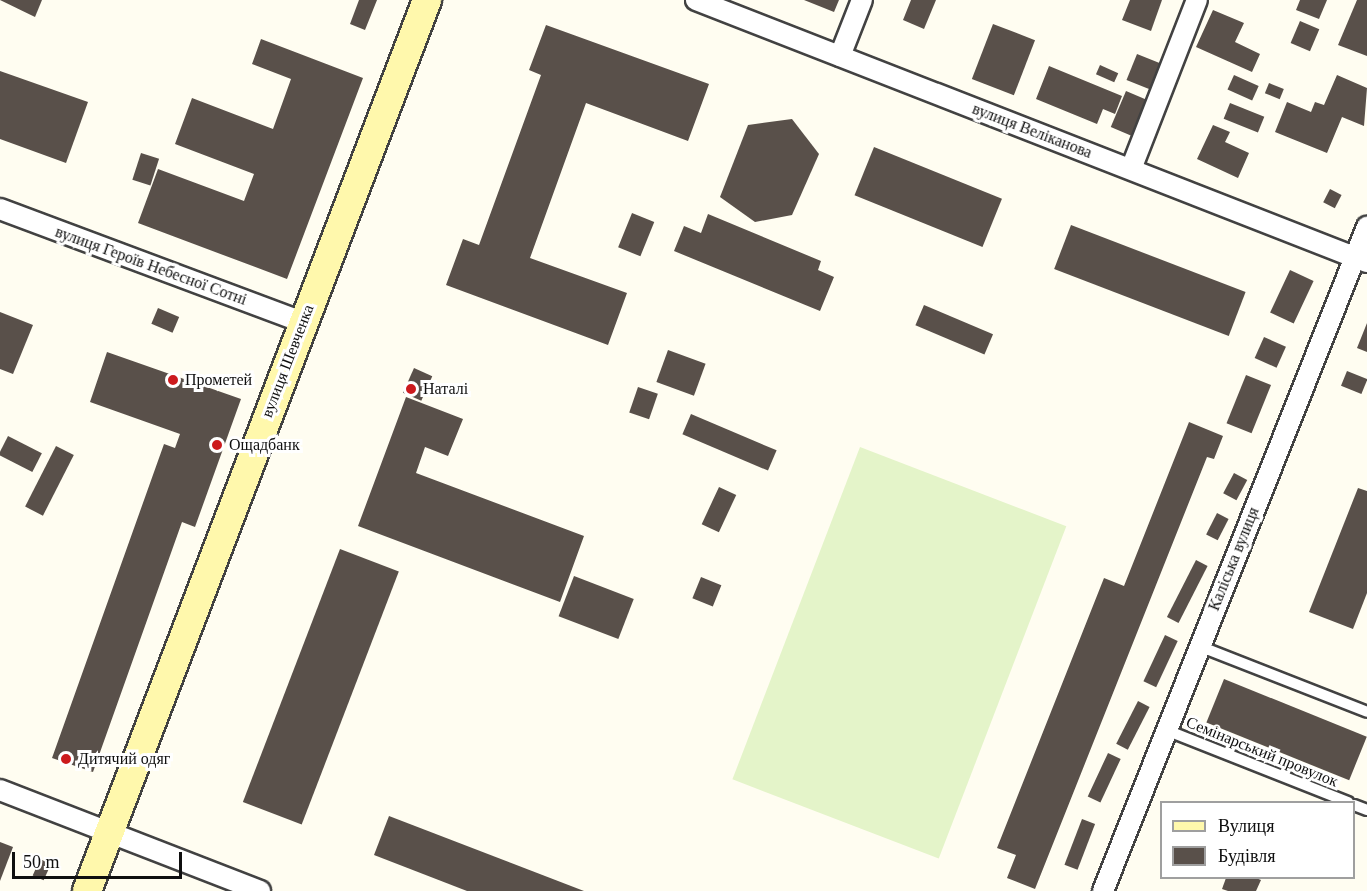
<!DOCTYPE html>
<meta charset="utf-8">
<style>
body{margin:0}
#map{position:relative;width:1367px;height:891px;overflow:hidden;background:#fffdf1;font-family:"Times New Roman",serif}
div>[style]{position:absolute}
.pitch>*{inset:0;background:#e4f4c9;transform-origin:0 0}
.building>*{inset:0;background:#59504a;transform-origin:0 0}
.roads{filter:drop-shadow(2px 0 #424242) drop-shadow(-2px 0 #424242) drop-shadow(0 2px #424242) drop-shadow(0 -2px #424242)}
.lane>*{height:10px;margin:-5px;padding:0 5px;transform-origin:5px;border-radius:5px;background:#fff}
.street>*{height:20px;margin:-10px;padding:0 10px;transform-origin:10px;border-radius:10px;background:#fff}
.secondary>*{height:28px;margin:-14px;padding:0 14px;transform-origin:14px;border-radius:14px;background:#fff8ac}
.dots>*{width:16px;height:16px;translate:-50% -50%;box-sizing:border-box;border:3px solid #fff;border-radius:50%}
span{translate:-50% -50%;white-space:nowrap;text-align:center;line-height:1.15;-webkit-text-stroke:6px #fff;paint-order:stroke}
.street-label{font-size:16px;color:#0f0f0f}
.poi-label{font-size:16px;color:#0f0f0f}
.left{translate:0 -50%;text-align:left}
.legend{position:absolute;left:1160px;top:801px;width:195px;height:78px;box-sizing:border-box;background:#fff;border:2px solid #9f9f9f;margin:0;padding:8px 10px;list-style:none;font-size:18px;color:#0f0f0f}
.legend li{display:flex;align-items:center;gap:12px;height:30px}
.legend b{width:30px;border:2px solid #9f9f9f}
.scale{position:absolute;left:12px;top:852px;width:170px;height:27px;box-sizing:border-box;border:3px solid #0f0f0f;border-top:0;padding-left:8px;font-size:18px;line-height:21px;white-space:nowrap;color:#0f0f0f;-webkit-text-stroke:4px #fff;paint-order:stroke}
</style>
<div id="map">
<div class="pitch">
<div style="left:860px;top:447px;width:221px;height:356px;rotate:21deg"></div>
</div>
<div class="building">
<div style="clip-path:polygon(0 0,42px 0,35px 17px)"></div>
<div style="clip-path:polygon(359px 0,377px 0,365px 30px,350px 24px)"></div>
<div style="clip-path:polygon(804px 0,839px 0,834px 12px)"></div>
<div style="clip-path:polygon(911px 0,936px 0,924px 29px,903px 20px)"></div>
<div style="clip-path:polygon(1130px 0,1162px 0,1151px 31px,1122px 20px)"></div>
<div style="clip-path:polygon(1300px 0,1327px 0,1319px 19px,1296px 10px)"></div>
<div style="clip-path:polygon(1357px 0,1367px 0,1367px 56px,1338px 45px)"></div>
<div style="clip-path:polygon(1213px 10px,1244px 23px,1235px 42px,1260px 54px,1252px 72px,1196px 47px)"></div>
<div style="left:1300px;top:21px;width:21px;height:24px;rotate:23deg"></div>
<div style="left:993px;top:24px;width:45px;height:59px;rotate:21deg"></div>
<div style="clip-path:polygon(546px 25px,709px 84px,688px 141px,586px 103px,530px 258px,627px 293px,608px 345px,446px 285px,463px 239px,479px 245px,541px 75px,529px 70px)"></div>
<div style="clip-path:polygon(261px 39px,363px 78px,287px 279px,138px 223px,158px 169px,244px 201px,254px 174px,175px 144px,192px 98px,273px 129px,291px 79px,252px 64px)"></div>
<div style="left:1137px;top:54px;width:27px;height:28px;rotate:22deg"></div>
<div style="left:1100px;top:65px;width:20px;height:10px;rotate:24deg"></div>
<div style="clip-path:polygon(1049px 66px,1122px 96px,1115px 114px,1103px 109px,1097px 124px,1036px 99px)"></div>
<div style="clip-path:polygon(0 71px,88px 102px,66px 163px,0 139px)"></div>
<div style="left:1234px;top:75px;width:27px;height:16px;rotate:24deg"></div>
<div style="clip-path:polygon(1337px 75px,1367px 88px,1364px 126px,1342px 117px,1327px 153px,1275px 132px,1287px 102px,1311px 112px,1315px 102px,1324px 105px)"></div>
<div style="left:1269px;top:83px;width:16px;height:11px;rotate:22deg"></div>
<div style="left:1126px;top:91px;width:23px;height:39px;rotate:23deg"></div>
<div style="left:1230px;top:103px;width:37px;height:17px;rotate:22deg"></div>
<div style="clip-path:polygon(792px 119px,819px 154px,792px 215px,755px 222px,720px 197px,748px 125px)"></div>
<div style="clip-path:polygon(1213px 125px,1230px 132px,1225px 142px,1249px 153px,1238px 178px,1197px 159px)"></div>
<div style="left:874px;top:147px;width:138px;height:52px;rotate:22deg"></div>
<div style="left:141px;top:153px;width:19px;height:28px;rotate:18deg"></div>
<div style="left:1330px;top:189px;width:13px;height:15px;rotate:27deg"></div>
<div style="left:632px;top:213px;width:24px;height:37px;rotate:22deg"></div>
<div style="clip-path:polygon(708px 214px,821px 261px,818px 270px,834px 277px,820px 311px,674px 251px,684px 226px,701px 233px)"></div>
<div style="left:1071px;top:225px;width:187px;height:47px;rotate:21deg"></div>
<div style="left:1290px;top:270px;width:26px;height:47px;rotate:25deg"></div>
<div style="left:924px;top:305px;width:75px;height:22px;rotate:23deg"></div>
<div style="left:158px;top:308px;width:23px;height:17px;rotate:23deg"></div>
<div style="clip-path:polygon(0 312px,33px 325px,13px 374px,0 369px)"></div>
<div style="clip-path:polygon(1367px 323px,1367px 352px,1357px 348px)"></div>
<div style="left:1264px;top:337px;width:24px;height:23px;rotate:24deg"></div>
<div style="left:668px;top:350px;width:40px;height:34px;rotate:20deg"></div>
<div style="clip-path:polygon(107px 352px,241px 399px,195px 527px,182px 522px,93px 772px,52px 758px,164px 444px,175px 448px,180px 434px,90px 402px)"></div>
<div style="left:414px;top:368px;width:20px;height:27px;rotate:24deg"></div>
<div style="left:1347px;top:371px;width:22px;height:16px;rotate:22deg"></div>
<div style="left:1246px;top:375px;width:27px;height:52px;rotate:22deg"></div>
<div style="left:638px;top:387px;width:21px;height:27px;rotate:19deg"></div>
<div style="clip-path:polygon(406px 397px,463px 419px,448px 456px,425px 447px,416px 473px,584px 536px,560px 602px,358px 526px)"></div>
<div style="left:691px;top:414px;width:93px;height:22px;rotate:23deg"></div>
<div style="clip-path:polygon(1189px 422px,1223px 436px,1214px 459px,1207px 457px,1035px 889px,1007px 878px,1016px 855px,997px 848px,1104px 578px,1124px 586px)"></div>
<div style="left:8px;top:436px;width:38px;height:21px;rotate:27deg"></div>
<div style="left:56px;top:446px;width:20px;height:68px;rotate:27deg"></div>
<div style="left:1234px;top:473px;width:15px;height:23px;rotate:28deg"></div>
<div style="left:719px;top:487px;width:19px;height:41px;rotate:25deg"></div>
<div style="clip-path:polygon(1358px 488px,1367px 491px,1367px 593px,1353px 629px,1309px 612px)"></div>
<div style="left:1217px;top:513px;width:13px;height:24px;rotate:27deg"></div>
<div style="left:340px;top:549px;width:63px;height:271px;rotate:21deg"></div>
<div style="left:1196px;top:560px;width:13px;height:64px;rotate:27deg"></div>
<div style="left:574px;top:576px;width:64px;height:43px;rotate:21deg"></div>
<div style="left:701px;top:577px;width:22px;height:23px;rotate:22deg"></div>
<div style="left:1165px;top:635px;width:14px;height:51px;rotate:25deg"></div>
<div style="left:1224px;top:679px;width:154px;height:47px;rotate:22deg"></div>
<div style="left:1138px;top:701px;width:13px;height:48px;rotate:27deg"></div>
<div style="left:1108px;top:753px;width:14px;height:48px;rotate:25deg"></div>
<div style="clip-path:polygon(389px 816px,584px 891px,467px 891px,374px 855px)"></div>
<div style="left:1082px;top:819px;width:14px;height:49px;rotate:21deg"></div>
<div style="clip-path:polygon(0 842px,13px 847px,0 881px)"></div>
<div style="left:40px;top:859px;width:12px;height:18px;rotate:24deg"></div>
<div style="clip-path:polygon(1226px 878px,1256px 878px,1261px 880px,1256px 891px,1228px 891px,1222px 889px)"></div>
</div>
<div class="roads">
<div class="lane">
<div style="left:1199px;top:646px;width:180px;rotate:21.4deg"></div>
<div style="left:1166px;top:730px;width:196px;rotate:21.6deg"></div>
<div style="left:1354px;top:805px;width:14px;rotate:21deg"></div>
</div>
<div class="street">
<div style="left:696px;top:0;width:720px;rotate:21.33deg"></div>
<div style="left:840px;top:56px;width:60px;rotate:-68.6deg"></div>
<div style="left:1131px;top:169px;width:181px;rotate:-68.7deg"></div>
<div style="left:0;top:209px;width:323px;rotate:20.5deg"></div>
<div style="left:0;top:790px;width:279px;rotate:21.2deg"></div>
<div style="left:1103px;top:891px;width:715px;rotate:-68.32deg"></div>
</div>
<div class="secondary">
<div style="left:87px;top:891px;width:954px;rotate:-69.11deg"></div>
</div>
</div>
<div class="dots">
<div style="left:173px;top:380px;background:#cc1a1d"></div>
<div style="left:411px;top:389px;background:#cc1a1d"></div>
<div style="left:217px;top:445px;background:#cc1a1d"></div>
<div style="left:66px;top:759px;background:#cc1a1d"></div>
</div>
<div class="street-label">
<span style="left:1032px;top:131px;rotate:21deg">вулиця Веліканова</span>
<span style="left:151px;top:266px;rotate:20deg">вулиця Героїв Небесної Сотні</span>
<span style="left:288px;top:361px;rotate:-69deg">вулиця Шевченка</span>
<span style="left:1234px;top:559px;rotate:-68deg">Каліська вулиця</span>
<span style="left:1262px;top:752px;rotate:22deg">Семінарський провулок</span>
</div>
<div class="poi-label">
<span class="left" style="left:185px;top:380px">Прометей</span>
<span class="left" style="left:423px;top:389px">Наталі</span>
<span class="left" style="left:229px;top:445px">Ощадбанк</span>
<span class="left" style="left:78px;top:759px">Дитячий одяг</span>
</div>
<ul class="legend">
<li><b style="height:8px;background:#fff8ac"></b>Вулиця</li>
<li><b style="height:16px;background:#59504a"></b>Будівля</li>
</ul>
<div class="scale">50 m</div>
</div>
